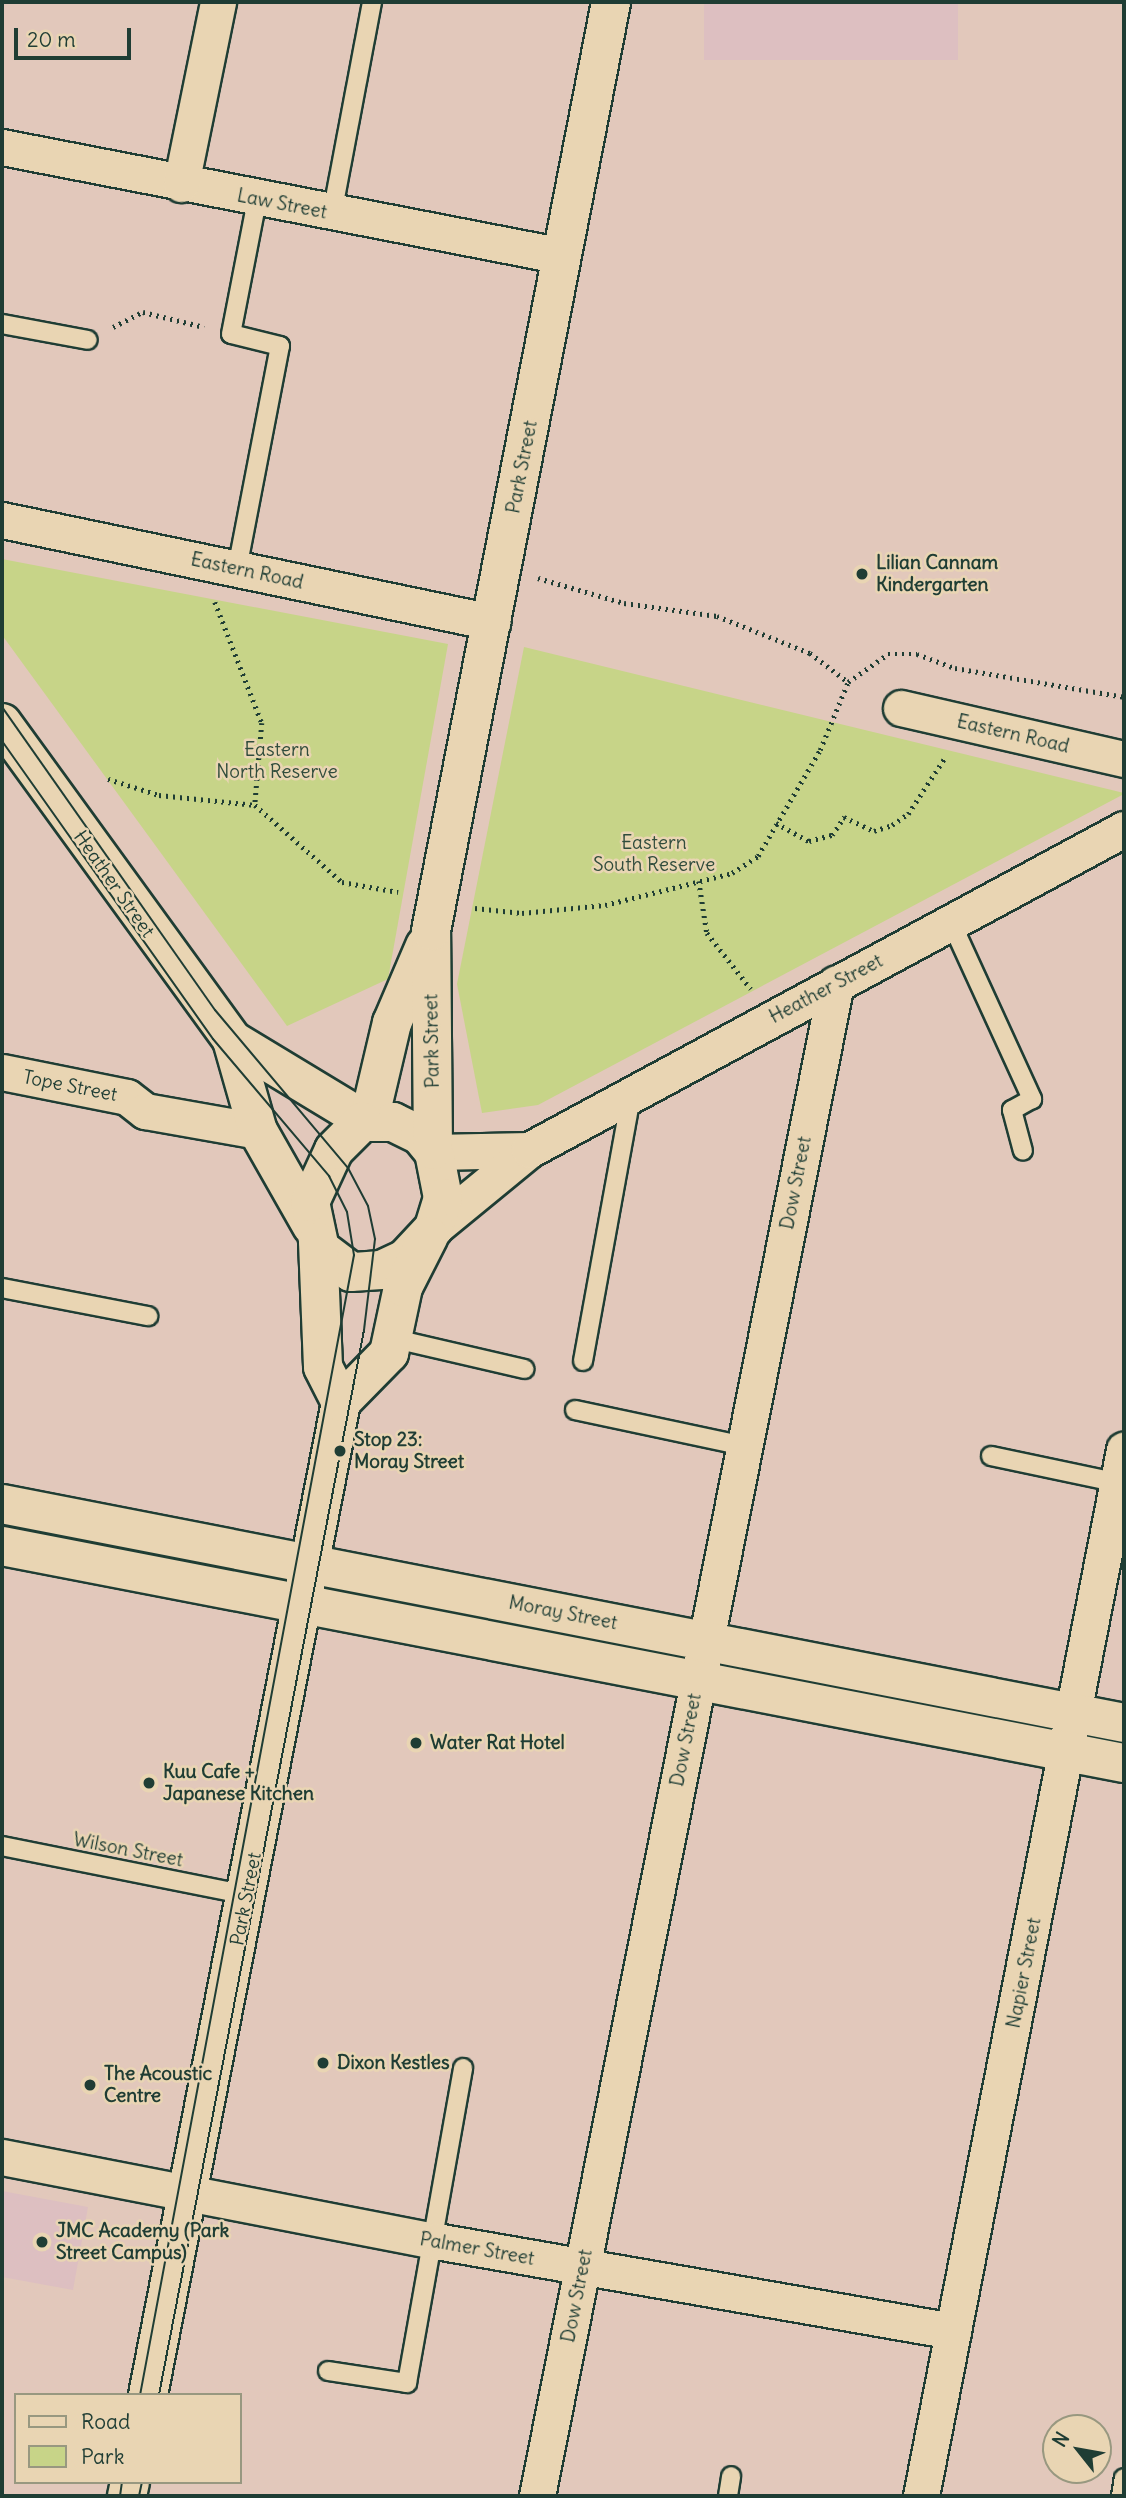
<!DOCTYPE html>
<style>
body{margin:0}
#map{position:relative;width:1126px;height:2498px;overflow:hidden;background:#e2c8bb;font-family:Delius,sans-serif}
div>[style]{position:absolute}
.built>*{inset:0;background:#ddbfc1;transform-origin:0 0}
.green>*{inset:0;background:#c7d488}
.path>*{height:4.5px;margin-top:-2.25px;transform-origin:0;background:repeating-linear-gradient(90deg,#1f3d34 0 2px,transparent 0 7px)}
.roads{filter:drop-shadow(2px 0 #1f3d34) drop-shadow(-2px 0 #1f3d34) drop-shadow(0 2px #1f3d34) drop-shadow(0 -2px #1f3d34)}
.service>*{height:18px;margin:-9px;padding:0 9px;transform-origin:9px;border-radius:9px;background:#e9d5b3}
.minor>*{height:35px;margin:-17.5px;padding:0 17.5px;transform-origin:17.5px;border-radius:17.5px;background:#e9d5b3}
.tertiary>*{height:38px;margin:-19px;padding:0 19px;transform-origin:19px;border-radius:19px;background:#e9d5b3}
.tram>*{height:2px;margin:-1px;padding:0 1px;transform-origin:1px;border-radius:1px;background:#1f3d34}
.dots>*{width:19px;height:19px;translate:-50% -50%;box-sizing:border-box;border:4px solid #e9d5b3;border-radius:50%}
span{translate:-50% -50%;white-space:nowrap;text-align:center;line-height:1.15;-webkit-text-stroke:5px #e9d5b3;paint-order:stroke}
.street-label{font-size:19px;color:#1f3d34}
.poi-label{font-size:19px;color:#1f3d34;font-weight:700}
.left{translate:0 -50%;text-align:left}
.park-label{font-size:19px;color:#304c3c}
.frame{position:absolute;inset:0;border:4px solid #1f3d34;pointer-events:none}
.legend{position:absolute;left:14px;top:2393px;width:228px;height:91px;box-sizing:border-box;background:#e9d5b3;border:2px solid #989880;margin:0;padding:9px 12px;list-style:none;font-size:21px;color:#1f3d34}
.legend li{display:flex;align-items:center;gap:14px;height:35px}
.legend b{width:35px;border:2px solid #989880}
.north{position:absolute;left:1042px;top:2414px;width:70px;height:70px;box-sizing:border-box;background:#e9d5b3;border:2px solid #989880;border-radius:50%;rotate:301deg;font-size:19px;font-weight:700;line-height:28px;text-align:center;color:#1f3d34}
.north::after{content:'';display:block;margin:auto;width:24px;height:32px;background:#1f3d34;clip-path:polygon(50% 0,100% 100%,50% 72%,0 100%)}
.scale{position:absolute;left:14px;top:28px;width:117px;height:32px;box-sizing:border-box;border:4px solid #1f3d34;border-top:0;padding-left:9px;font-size:21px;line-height:24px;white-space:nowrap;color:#1f3d34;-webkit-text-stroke:5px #e9d5b3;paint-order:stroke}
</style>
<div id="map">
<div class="built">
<div style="left:704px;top:2px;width:254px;height:58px"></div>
<div style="clip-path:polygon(2px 2191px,88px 2207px,73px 2290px,2px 2277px)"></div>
</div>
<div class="green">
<div style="clip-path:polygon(2px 559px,448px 644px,388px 979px,287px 1026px,2px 635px)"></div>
<div style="clip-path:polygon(524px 647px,1124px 793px,1124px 794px,538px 1105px,482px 1113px,457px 984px)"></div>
</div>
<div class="path">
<div style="left:113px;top:327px;width:34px;rotate:-27deg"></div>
<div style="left:143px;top:312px;width:63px;rotate:13.8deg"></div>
<div style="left:538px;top:578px;width:90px;rotate:16.2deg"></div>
<div style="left:624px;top:603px;width:94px;rotate:8deg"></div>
<div style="left:717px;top:616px;width:100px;rotate:21.7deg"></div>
<div style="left:810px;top:653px;width:48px;rotate:37.3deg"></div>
<div style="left:215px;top:602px;width:130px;rotate:68.8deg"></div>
<div style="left:262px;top:723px;width:82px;rotate:94.9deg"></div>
<div style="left:108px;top:779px;width:53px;rotate:17.4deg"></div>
<div style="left:159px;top:795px;width:97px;rotate:5.9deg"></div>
<div style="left:255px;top:805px;width:116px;rotate:41.5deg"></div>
<div style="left:342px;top:882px;width:57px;rotate:10.1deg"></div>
<div style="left:776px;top:823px;width:38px;rotate:29deg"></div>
<div style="left:809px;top:841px;width:24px;rotate:-15deg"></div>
<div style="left:832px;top:835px;width:22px;rotate:-56deg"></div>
<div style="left:844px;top:817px;width:33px;rotate:25deg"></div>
<div style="left:874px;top:831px;width:19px;rotate:-18deg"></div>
<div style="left:892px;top:825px;width:19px;rotate:-35deg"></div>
<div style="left:908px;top:814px;width:66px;rotate:-56.8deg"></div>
<div style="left:699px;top:881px;width:53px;rotate:81.3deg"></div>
<div style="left:707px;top:933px;width:71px;rotate:51.8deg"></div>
<div style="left:475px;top:908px;width:47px;rotate:6.1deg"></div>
<div style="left:522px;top:913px;width:83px;rotate:-5.5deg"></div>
<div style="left:605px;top:905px;width:131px;rotate:-14.1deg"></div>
<div style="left:732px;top:873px;width:31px;rotate:-33deg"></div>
<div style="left:758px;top:856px;width:123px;rotate:-59.7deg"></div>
<div style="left:820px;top:750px;width:74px;rotate:-67.6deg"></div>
<div style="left:848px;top:682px;width:49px;rotate:-35deg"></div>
<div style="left:888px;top:654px;width:29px"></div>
<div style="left:917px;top:654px;width:40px;rotate:20.2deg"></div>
<div style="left:955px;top:668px;width:171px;rotate:9.7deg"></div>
</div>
<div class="roads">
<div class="service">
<div style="left:332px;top:214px;width:216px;rotate:-79.3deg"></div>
<div style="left:2px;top:324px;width:87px;rotate:10.5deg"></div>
<div style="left:237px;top:569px;width:227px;rotate:-79.1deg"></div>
<div style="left:280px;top:346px;width:50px;rotate:-166.2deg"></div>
<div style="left:231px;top:334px;width:136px;rotate:-79deg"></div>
<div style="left:951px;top:922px;width:195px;rotate:65.4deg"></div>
<div style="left:1032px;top:1099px;width:23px;rotate:151deg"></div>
<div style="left:1012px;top:1110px;width:42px;rotate:75deg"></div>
<div style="left:2px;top:1288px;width:149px;rotate:10.9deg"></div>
<div style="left:391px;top:1338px;width:137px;rotate:13.1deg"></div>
<div style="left:583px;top:1361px;width:269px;rotate:-79.7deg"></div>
<div style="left:575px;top:1410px;width:173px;rotate:12deg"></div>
<div style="left:991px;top:1456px;width:136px;rotate:11.9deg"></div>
<div style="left:2px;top:1846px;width:250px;rotate:11.3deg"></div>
<div style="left:328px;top:2371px;width:80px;rotate:8.6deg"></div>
<div style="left:407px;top:2383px;width:320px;rotate:-79.9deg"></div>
<div style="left:728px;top:2496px;width:20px;rotate:-81deg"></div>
<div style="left:1121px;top:2496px;width:18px;rotate:-81deg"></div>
</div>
<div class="minor">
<div style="left:2px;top:147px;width:571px;rotate:11deg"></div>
<div style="left:181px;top:184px;width:186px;rotate:-78.5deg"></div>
<div style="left:2px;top:520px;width:501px;rotate:11.76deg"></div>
<div style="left:901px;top:708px;width:229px;rotate:12.9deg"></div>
<div style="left:2px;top:1072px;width:127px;rotate:11.3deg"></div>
<div style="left:127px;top:1097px;width:23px;rotate:38deg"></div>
<div style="left:145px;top:1111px;width:115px;rotate:10deg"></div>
<div style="left:434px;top:1152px;width:95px;rotate:-1.2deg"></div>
<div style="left:434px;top:1228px;width:123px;rotate:-39.4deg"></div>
<div style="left:529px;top:1150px;width:676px;rotate:-28.35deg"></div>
<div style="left:2px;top:2157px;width:442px;rotate:11deg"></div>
<div style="left:436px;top:2241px;width:525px;rotate:9.88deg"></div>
<div style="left:537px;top:2496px;width:1542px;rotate:-78.82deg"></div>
<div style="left:921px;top:2496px;width:1066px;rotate:-79.02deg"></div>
</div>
<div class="tertiary">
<div style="left:2px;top:723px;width:392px;rotate:54deg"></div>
<div style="left:232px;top:1040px;width:157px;rotate:31.2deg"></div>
<div style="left:232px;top:1040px;width:95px;rotate:74.1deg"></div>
<div style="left:258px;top:1131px;width:109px;rotate:60.4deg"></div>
<div style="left:369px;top:1120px;width:100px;rotate:-76.7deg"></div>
<div style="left:392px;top:1023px;width:84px;rotate:-66.8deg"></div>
<div style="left:362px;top:1122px;width:31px"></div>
<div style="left:393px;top:1122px;width:30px;rotate:26deg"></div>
<div style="left:420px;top:1135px;width:22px;rotate:51deg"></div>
<div style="left:434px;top:1152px;width:47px;rotate:78.9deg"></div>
<div style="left:443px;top:1198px;width:31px;rotate:107deg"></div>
<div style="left:434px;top:1228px;width:42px;rotate:133.1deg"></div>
<div style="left:405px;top:1259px;width:26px;rotate:155deg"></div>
<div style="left:381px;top:1270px;width:30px;rotate:176deg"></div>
<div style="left:351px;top:1272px;width:39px;rotate:-143deg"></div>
<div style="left:320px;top:1249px;width:48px;rotate:-102deg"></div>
<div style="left:310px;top:1202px;width:57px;rotate:-65.2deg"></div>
<div style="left:334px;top:1150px;width:40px;rotate:-45deg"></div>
<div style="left:433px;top:1150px;width:219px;rotate:-90.5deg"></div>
<div style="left:431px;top:931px;width:946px;rotate:-79.03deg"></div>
<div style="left:318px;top:1242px;width:125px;rotate:87.7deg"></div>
<div style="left:323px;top:1367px;width:39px;rotate:63deg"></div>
<div style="left:2px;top:1504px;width:1143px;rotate:11.04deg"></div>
<div style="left:2px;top:1546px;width:1143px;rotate:10.95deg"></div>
<div style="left:148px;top:2395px;width:1012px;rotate:-79deg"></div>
<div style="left:341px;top:1402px;width:69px;rotate:-45.6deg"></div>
<div style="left:389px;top:1353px;width:67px;rotate:-78deg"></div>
<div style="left:403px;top:1287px;width:57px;rotate:-63deg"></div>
<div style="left:127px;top:2496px;width:14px;rotate:-78deg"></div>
</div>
</div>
<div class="tram">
<div style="left:2px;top:707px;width:370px;rotate:54.9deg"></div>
<div style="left:215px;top:1010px;width:207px;rotate:49.9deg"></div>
<div style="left:348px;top:1168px;width:43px;rotate:62.2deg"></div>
<div style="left:368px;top:1206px;width:34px;rotate:78deg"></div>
<div style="left:375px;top:1239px;width:92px;rotate:96.9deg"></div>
<div style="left:364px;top:1330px;width:1085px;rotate:100.9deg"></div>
<div style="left:2px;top:741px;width:365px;rotate:54.7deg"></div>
<div style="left:213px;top:1039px;width:180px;rotate:49.7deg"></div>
<div style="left:329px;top:1176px;width:40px;rotate:63.4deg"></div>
<div style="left:347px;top:1212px;width:44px;rotate:80.8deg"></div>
<div style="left:354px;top:1255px;width:1160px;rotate:100.63deg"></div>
<div style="left:120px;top:2496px;width:14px;rotate:-82deg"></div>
<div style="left:139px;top:2496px;width:14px;rotate:-78deg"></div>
</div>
<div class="dots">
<div style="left:862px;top:574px;background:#1f3d34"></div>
<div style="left:340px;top:1451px;background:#1f3d34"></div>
<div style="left:416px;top:1743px;background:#1f3d34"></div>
<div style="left:149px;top:1783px;background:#1f3d34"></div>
<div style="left:323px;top:2063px;background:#1f3d34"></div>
<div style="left:90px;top:2085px;background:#1f3d34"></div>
<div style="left:42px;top:2242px;background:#1f3d34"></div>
</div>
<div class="street-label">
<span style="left:282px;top:204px;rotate:11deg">Law Street</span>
<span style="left:522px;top:467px;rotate:-79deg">Park Street</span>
<span style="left:247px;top:571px;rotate:12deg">Eastern Road</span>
<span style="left:1013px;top:734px;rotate:13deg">Eastern Road</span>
<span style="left:114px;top:884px;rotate:55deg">Heather Street</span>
<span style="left:826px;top:989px;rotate:-28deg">Heather Street</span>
<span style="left:432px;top:1041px;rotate:-91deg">Park Street</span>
<span style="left:70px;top:1086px;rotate:11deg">Tope Street</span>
<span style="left:796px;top:1183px;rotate:-79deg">Dow Street</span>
<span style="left:563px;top:1613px;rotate:11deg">Moray Street</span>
<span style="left:686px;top:1740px;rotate:-79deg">Dow Street</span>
<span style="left:128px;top:1850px;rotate:11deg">Wilson Street</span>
<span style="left:246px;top:1899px;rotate:-79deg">Park Street</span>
<span style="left:1024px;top:1973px;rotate:-79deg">Napier Street</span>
<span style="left:477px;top:2249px;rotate:10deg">Palmer Street</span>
<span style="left:577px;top:2296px;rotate:-79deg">Dow Street</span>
</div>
<div class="poi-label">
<span class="left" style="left:876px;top:574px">Lilian Cannam<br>Kindergarten</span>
<span class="left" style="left:354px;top:1451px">Stop 23:<br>Moray Street</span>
<span class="left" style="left:430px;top:1743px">Water Rat Hotel</span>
<span class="left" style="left:163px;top:1783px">Kuu Cafe +<br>Japanese Kitchen</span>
<span class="left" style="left:337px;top:2063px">Dixon Kestles</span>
<span class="left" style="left:104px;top:2085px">The Acoustic<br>Centre</span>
<span class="left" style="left:56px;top:2242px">JMC Academy (Park<br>Street Campus)</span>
</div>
<div class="park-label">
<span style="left:277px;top:761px">Eastern<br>North Reserve</span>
<span style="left:654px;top:854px">Eastern<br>South Reserve</span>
</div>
<div class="frame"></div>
<ul class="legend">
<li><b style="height:9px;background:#e9d5b3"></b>Road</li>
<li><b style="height:19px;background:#c7d488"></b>Park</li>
</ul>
<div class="north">N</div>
<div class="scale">20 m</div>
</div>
